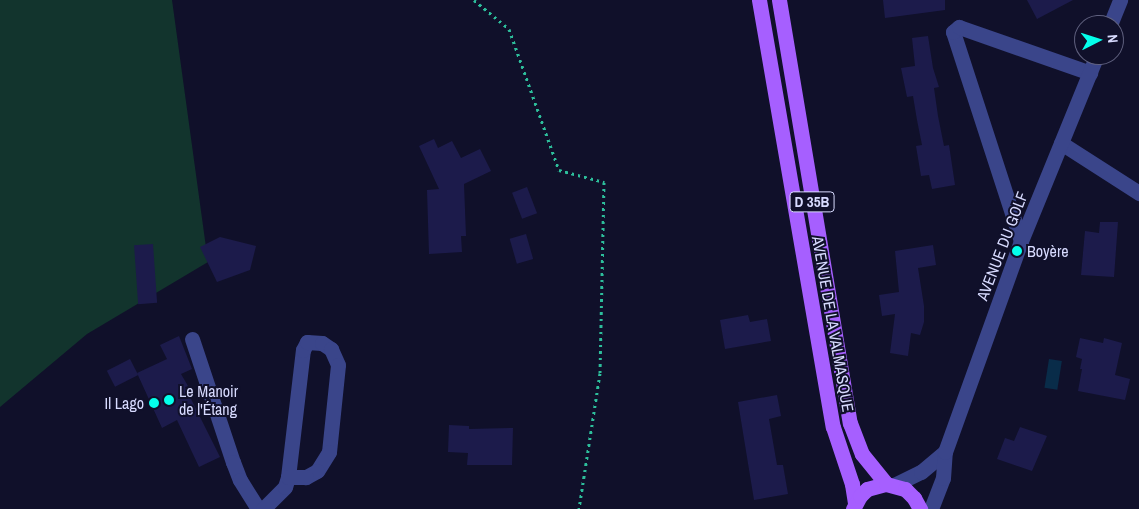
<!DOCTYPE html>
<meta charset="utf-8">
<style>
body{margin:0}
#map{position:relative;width:1139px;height:509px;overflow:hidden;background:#10102a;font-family:"Archivo Narrow",sans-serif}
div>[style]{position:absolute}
.green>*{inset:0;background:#12342d}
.water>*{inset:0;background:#092c49;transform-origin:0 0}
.building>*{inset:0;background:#1c1b4b;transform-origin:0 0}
.path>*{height:3px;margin-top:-1.5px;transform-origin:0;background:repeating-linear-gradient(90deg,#2dbe9b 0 2.5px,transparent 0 6.5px)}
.minor>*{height:15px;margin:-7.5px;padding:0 7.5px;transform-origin:7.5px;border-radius:7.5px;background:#3a458a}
.major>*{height:15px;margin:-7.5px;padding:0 7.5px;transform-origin:7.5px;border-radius:7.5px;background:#a65fff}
.dots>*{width:14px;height:14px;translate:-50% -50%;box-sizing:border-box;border:2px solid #10102a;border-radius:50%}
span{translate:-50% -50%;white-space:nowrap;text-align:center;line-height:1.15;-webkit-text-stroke:4px #10102a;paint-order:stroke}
.shield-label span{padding:1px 4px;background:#10102a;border:1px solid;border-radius:4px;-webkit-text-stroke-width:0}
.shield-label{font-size:15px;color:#d8dbff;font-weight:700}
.street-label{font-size:16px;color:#d8dbff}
.poi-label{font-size:16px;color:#d8dbff}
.left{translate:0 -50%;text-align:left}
.right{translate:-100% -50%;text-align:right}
.north{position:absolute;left:1074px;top:15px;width:50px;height:50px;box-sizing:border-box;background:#10102a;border:1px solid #60617f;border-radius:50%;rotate:85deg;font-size:14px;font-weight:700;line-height:20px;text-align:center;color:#d8dbff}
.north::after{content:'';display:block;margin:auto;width:18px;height:22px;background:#04ffeb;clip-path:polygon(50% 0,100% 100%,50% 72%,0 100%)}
</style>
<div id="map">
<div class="green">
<div style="clip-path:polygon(0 0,172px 0,208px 262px,87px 334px,0 407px)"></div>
</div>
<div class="water">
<div style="left:1049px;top:359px;width:13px;height:29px;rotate:9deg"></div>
</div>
<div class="building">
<div style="clip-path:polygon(883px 0,945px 0,945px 10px,885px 18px)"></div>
<div style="clip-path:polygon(1027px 0,1073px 0,1037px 19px)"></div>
<div style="clip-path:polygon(928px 36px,933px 68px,939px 87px,934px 88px,938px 116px,944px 146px,949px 145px,955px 185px,932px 189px,929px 175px,921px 176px,916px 146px,922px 145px,917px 120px,913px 96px,907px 97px,901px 68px,915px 66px,912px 38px)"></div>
<div style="clip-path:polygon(434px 139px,438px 148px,452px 141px,461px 158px,480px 149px,491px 171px,464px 184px,466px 236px,461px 236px,462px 252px,429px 254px,427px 190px,439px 189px,419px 146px)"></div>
<div style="left:527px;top:187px;width:28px;height:16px;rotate:69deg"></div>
<div style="clip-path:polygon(1100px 222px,1118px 222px,1114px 277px,1081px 275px,1085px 231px,1099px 233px)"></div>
<div style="left:526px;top:234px;width:26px;height:17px;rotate:74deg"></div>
<div style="clip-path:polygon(220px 237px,256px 246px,250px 270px,217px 282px,200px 247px)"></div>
<div style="left:153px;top:244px;width:59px;height:19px;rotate:86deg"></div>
<div style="clip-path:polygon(933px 245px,936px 265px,918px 268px,924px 306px,924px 322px,920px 335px,911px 333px,908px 356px,890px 353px,895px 314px,882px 316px,879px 295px,899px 292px,895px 251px)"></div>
<div style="clip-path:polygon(748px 315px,750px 322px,767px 319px,771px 341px,725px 349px,720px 320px)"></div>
<div style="clip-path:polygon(179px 336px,192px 369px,181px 374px,188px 386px,185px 387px,220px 457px,199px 467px,177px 420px,162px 428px,137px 373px,167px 359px,160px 345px)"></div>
<div style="clip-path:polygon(1080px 338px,1103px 343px,1104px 338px,1122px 343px,1115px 375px,1130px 379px,1125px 400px,1078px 391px,1082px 369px,1080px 369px,1082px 359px,1076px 357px)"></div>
<div style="left:130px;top:359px;width:18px;height:26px;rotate:63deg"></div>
<div style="clip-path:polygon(777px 395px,781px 416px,769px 419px,777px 465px,783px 465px,788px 494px,754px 500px,738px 402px)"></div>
<div style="clip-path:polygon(449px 425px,469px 426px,469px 429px,513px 428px,512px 465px,467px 465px,468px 453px,448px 452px)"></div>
<div style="clip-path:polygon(1020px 427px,1047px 436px,1032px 471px,997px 459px,1005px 438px,1014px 441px)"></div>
</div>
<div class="path">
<div style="left:474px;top:0;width:45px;rotate:39.6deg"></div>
<div style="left:509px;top:29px;width:150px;rotate:70.5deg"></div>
<div style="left:559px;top:170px;width:47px;rotate:14.9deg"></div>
<div style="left:604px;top:182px;width:191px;rotate:91.2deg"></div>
<div style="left:600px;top:373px;width:138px;rotate:98.8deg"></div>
</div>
<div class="minor">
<div style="left:1110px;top:25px;width:27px;rotate:-68deg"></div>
<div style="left:1061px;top:143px;width:93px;rotate:32.7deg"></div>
<div style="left:1021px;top:241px;width:220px;rotate:-108deg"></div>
<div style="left:953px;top:32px;width:8px;rotate:-40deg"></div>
<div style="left:959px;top:27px;width:139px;rotate:19.3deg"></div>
<div style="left:192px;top:339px;width:130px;rotate:71.6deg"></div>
<div style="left:233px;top:462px;width:19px;rotate:69deg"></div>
<div style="left:240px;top:480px;width:34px;rotate:58deg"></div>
<div style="left:894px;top:485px;width:30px;rotate:-26deg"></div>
<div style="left:921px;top:472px;width:31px;rotate:-40deg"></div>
<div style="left:263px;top:509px;width:31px;rotate:-45deg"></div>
<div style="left:285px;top:487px;width:10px;rotate:-73deg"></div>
<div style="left:288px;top:477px;width:128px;rotate:-83.3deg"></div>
<div style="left:303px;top:350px;width:9px;rotate:-63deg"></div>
<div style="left:307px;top:342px;width:15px;rotate:4deg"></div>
<div style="left:322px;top:343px;width:11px;rotate:34deg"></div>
<div style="left:331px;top:349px;width:17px;rotate:66deg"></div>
<div style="left:338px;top:365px;width:87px;rotate:95.9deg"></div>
<div style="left:329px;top:452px;width:22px;rotate:122deg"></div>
<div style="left:317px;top:471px;width:13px;rotate:151deg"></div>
<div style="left:306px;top:477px;width:18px;rotate:180deg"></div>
<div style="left:931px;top:509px;width:33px;rotate:-69deg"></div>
<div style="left:943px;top:478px;width:26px;rotate:-86deg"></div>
<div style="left:945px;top:452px;width:224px;rotate:-70.2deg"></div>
<div style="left:1021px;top:241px;width:201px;rotate:-67.8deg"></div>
</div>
<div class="major">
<div style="left:759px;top:0;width:433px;rotate:80.2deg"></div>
<div style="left:833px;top:427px;width:60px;rotate:71.6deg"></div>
<div style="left:852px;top:484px;width:20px;rotate:81deg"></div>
<div style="left:779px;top:0;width:429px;rotate:80.5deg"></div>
<div style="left:850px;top:423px;width:33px;rotate:69deg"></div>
<div style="left:862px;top:454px;width:38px;rotate:51deg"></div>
<div style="left:853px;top:509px;width:15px;rotate:-62deg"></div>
<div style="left:860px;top:496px;width:10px;rotate:-45deg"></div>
<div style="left:867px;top:489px;width:20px;rotate:-15deg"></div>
<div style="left:886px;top:484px;width:20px;rotate:15deg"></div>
<div style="left:905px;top:489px;width:13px;rotate:45deg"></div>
<div style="left:914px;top:498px;width:13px;rotate:61deg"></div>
</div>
<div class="dots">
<div style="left:1017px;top:251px;background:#04ffeb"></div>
<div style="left:169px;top:400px;background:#04ffeb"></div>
<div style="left:154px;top:403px;background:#04ffeb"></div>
</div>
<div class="shield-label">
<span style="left:812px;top:202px">D 35B</span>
</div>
<div class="street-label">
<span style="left:1002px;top:246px;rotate:-69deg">AVENUE DU GOLF</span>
<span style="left:833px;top:324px;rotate:80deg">AVENUE DE LA VALMASQUE</span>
</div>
<div class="poi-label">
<span class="left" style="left:1027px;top:251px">Boyère</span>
<span class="left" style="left:179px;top:400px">Le Manoir<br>de l'Étang</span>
<span class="right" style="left:144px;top:403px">Il Lago</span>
</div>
<div class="north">N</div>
</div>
